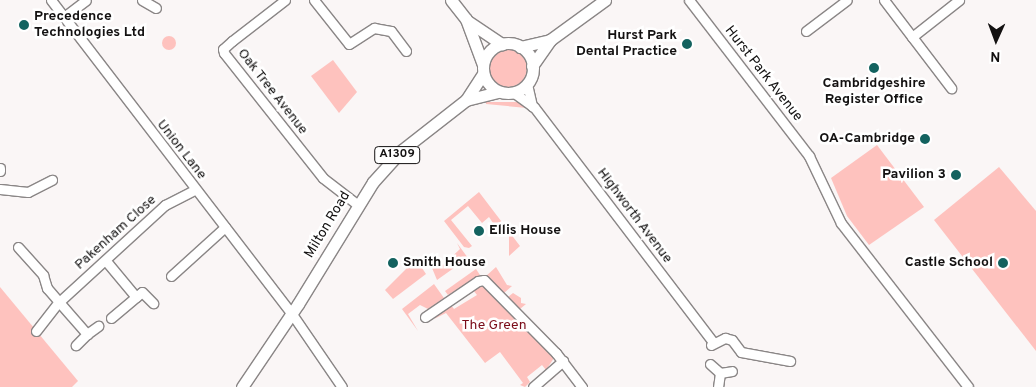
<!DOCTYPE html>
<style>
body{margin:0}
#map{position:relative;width:1036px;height:387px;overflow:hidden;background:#faf6f6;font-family:Overpass,sans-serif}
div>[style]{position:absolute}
.green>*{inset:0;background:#fec2be}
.round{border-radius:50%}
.roads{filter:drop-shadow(1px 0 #8a8686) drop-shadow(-1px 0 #8a8686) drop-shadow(0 1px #8a8686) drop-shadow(0 -1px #8a8686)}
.minor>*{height:9px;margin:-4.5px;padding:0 4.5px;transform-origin:4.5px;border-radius:4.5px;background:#fff}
.major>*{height:11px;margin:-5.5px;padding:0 5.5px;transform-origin:5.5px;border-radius:5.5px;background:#fff}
.major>.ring{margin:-5.5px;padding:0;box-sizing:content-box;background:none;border:11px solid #fff;border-radius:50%}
.dots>*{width:14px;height:14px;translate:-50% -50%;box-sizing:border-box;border:2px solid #fff;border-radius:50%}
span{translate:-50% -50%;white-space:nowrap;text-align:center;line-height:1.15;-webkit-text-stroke:5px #fff;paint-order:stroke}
.shield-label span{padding:1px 4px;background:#fff;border:1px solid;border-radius:4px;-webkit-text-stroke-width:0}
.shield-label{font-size:12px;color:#131111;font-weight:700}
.poi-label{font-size:14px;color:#131111;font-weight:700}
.left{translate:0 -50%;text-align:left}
.right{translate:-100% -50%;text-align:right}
.street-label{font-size:14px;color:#131111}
.park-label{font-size:14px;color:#7b0d1a}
.north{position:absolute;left:971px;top:15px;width:50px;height:50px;-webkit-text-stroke:4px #fff;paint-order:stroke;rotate:182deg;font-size:14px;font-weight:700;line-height:20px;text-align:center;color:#131111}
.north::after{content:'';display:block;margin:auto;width:18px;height:22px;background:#131111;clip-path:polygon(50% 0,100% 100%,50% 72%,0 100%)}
</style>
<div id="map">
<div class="green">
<div class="round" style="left:162px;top:36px;width:14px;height:14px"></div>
<div class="round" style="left:489px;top:49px;width:38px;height:38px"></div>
<div style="clip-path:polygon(333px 60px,357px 92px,339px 113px,311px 76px)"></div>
<div style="clip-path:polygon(486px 102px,518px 102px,527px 108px,486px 104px)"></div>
<div style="clip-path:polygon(877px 145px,924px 207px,869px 245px,847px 216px,831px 178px)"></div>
<div style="clip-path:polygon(999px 167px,1036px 211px,1036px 351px,934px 220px)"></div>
<div style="clip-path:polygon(479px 192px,520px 246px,509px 256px,509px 233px,499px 232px,489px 217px,482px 223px,468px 206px,451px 220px,472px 246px,469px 248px,464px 247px,444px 221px)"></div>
<div style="clip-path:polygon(457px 243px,468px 258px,437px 280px,432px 268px,438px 260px,443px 265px,460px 249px)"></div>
<div style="clip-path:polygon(416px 259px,426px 274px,393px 299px,385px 290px)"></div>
<div style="clip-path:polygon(496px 267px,507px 285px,512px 286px,504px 293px,486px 276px)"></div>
<div style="clip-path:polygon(476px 269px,480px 275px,448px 295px,445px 291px)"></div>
<div style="clip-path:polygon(434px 284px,444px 298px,428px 309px,420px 305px,408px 314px,418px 331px,402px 309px)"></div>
<div style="clip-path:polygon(483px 285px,554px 358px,546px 370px,542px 365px,527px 377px,530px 382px,525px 387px,520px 385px,523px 383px,500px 352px,485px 363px,446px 313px,434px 319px,450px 304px,454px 309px,477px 295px,473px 290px)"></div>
<div style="clip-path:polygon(0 287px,78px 381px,72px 387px,0 387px)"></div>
<div style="clip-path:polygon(513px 293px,521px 298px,521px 303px,526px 304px,520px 309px,508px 297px)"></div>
</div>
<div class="roads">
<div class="minor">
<div style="left:51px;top:0;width:396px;rotate:52.5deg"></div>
<div style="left:292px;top:314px;width:88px;rotate:55.6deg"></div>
<div style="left:142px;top:0;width:16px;rotate:30deg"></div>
<div style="left:285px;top:0;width:67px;rotate:142.3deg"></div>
<div style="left:232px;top:41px;width:12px;rotate:138deg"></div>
<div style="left:223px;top:49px;width:4px;rotate:76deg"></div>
<div style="left:224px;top:53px;width:159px;rotate:51.6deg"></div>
<div style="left:323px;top:178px;width:44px;rotate:37.6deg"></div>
<div style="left:314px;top:0;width:56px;rotate:51.5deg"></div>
<div style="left:349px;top:44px;width:30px;rotate:-33deg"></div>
<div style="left:374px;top:28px;width:17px;rotate:10deg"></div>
<div style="left:391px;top:31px;width:25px;rotate:53deg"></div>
<div style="left:689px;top:0;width:197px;rotate:52.4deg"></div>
<div style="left:809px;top:156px;width:74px;rotate:64.5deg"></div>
<div style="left:841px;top:223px;width:207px;rotate:52.2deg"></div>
<div style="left:884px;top:0;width:111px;rotate:52.7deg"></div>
<div style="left:65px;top:16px;width:26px;rotate:-37deg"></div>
<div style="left:806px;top:31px;width:51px;rotate:-37.1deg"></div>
<div style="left:912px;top:37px;width:60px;rotate:-38.2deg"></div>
<div style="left:527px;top:84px;width:23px;rotate:77deg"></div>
<div style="left:513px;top:92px;width:26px;rotate:36deg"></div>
<div style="left:534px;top:107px;width:295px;rotate:52.7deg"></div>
<div style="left:0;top:168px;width:3px;rotate:90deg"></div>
<div style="left:0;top:189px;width:28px;rotate:6deg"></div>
<div style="left:28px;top:192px;width:27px;rotate:-27deg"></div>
<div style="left:18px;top:247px;width:38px;rotate:48deg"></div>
<div style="left:43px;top:275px;width:14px;rotate:73deg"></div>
<div style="left:47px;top:288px;width:18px;rotate:49deg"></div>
<div style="left:59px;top:302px;width:43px;rotate:48.8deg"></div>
<div style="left:87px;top:334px;width:16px;rotate:135deg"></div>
<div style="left:106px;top:261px;width:47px;rotate:50.2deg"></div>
<div style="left:171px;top:276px;width:73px;rotate:-42.2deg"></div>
<div style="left:425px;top:317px;width:64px;rotate:-34.2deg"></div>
<div style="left:478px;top:281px;width:6px;rotate:-9deg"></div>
<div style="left:484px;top:280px;width:103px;rotate:45.4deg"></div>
<div style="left:556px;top:353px;width:43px;rotate:52.6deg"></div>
<div style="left:111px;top:318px;width:40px;rotate:-40deg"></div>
<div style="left:142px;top:292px;width:16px;rotate:45deg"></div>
<div style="left:36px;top:331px;width:37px;rotate:-52deg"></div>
<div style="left:59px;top:302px;width:144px;rotate:-42.5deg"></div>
<div style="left:165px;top:205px;width:34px;rotate:-27deg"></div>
<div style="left:87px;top:334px;width:14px;rotate:-36deg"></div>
<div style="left:711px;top:345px;width:16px;rotate:-27deg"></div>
<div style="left:725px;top:338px;width:7px;rotate:16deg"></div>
<div style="left:732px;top:340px;width:15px;rotate:53deg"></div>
<div style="left:741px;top:352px;width:50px;rotate:10.4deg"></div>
<div style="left:710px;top:364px;width:13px;rotate:42deg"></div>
<div style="left:720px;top:373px;width:14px;rotate:98deg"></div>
<div style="left:720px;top:373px;width:12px;rotate:-9deg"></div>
<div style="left:533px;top:387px;width:40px;rotate:-41deg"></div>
</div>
<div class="major">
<div style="left:451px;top:0;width:24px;rotate:52deg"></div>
<div style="left:466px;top:19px;width:49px;rotate:69.7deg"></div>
<div style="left:469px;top:22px;width:40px;rotate:34deg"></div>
<div class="ring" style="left:483px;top:43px;width:39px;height:39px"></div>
<div style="left:520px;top:47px;width:31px;rotate:-13deg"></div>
<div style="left:532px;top:66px;width:32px;rotate:-55deg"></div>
<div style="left:550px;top:40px;width:68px;rotate:-36deg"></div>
<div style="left:466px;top:100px;width:34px;rotate:-14deg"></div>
<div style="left:242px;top:387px;width:100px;rotate:-56deg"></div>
<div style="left:298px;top:304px;width:143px;rotate:-58.4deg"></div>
<div style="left:373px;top:182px;width:43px;rotate:-47.8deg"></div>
<div style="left:402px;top:150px;width:81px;rotate:-38deg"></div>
<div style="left:466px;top:100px;width:31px;rotate:-57deg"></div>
</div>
</div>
<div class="dots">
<div style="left:24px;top:25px;background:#13625f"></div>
<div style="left:687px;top:44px;background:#13625f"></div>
<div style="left:874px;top:68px;background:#13625f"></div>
<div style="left:925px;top:139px;background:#13625f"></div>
<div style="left:956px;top:175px;background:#13625f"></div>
<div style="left:479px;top:231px;background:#13625f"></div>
<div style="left:393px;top:263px;background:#13625f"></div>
<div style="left:1003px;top:263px;background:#13625f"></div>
</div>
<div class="shield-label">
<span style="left:397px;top:155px">A1309</span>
</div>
<div class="poi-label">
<span class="left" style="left:34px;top:25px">Precedence<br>Technologies Ltd</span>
<span class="right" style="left:677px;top:44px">Hurst Park<br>Dental Practice</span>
<span style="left:874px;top:92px">Cambridgeshire<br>Register Office</span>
<span class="right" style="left:915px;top:139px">OA-Cambridge</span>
<span class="right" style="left:946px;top:175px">Pavilion 3</span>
<span class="left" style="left:489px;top:231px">Ellis House</span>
<span class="left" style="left:403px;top:263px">Smith House</span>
<span class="right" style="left:993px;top:263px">Castle School</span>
</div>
<div class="street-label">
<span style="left:763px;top:74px;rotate:52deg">Hurst Park Avenue</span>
<span style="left:272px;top:92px;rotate:52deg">Oak Tree Avenue</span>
<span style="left:181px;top:150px;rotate:52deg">Union Lane</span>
<span style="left:634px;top:216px;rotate:53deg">Highworth Avenue</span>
<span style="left:328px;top:225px;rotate:-59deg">Milton Road</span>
<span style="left:116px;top:233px;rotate:-42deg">Pakenham Close</span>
</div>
<div class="park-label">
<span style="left:494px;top:326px">The Green</span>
</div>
<div class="north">N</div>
</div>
